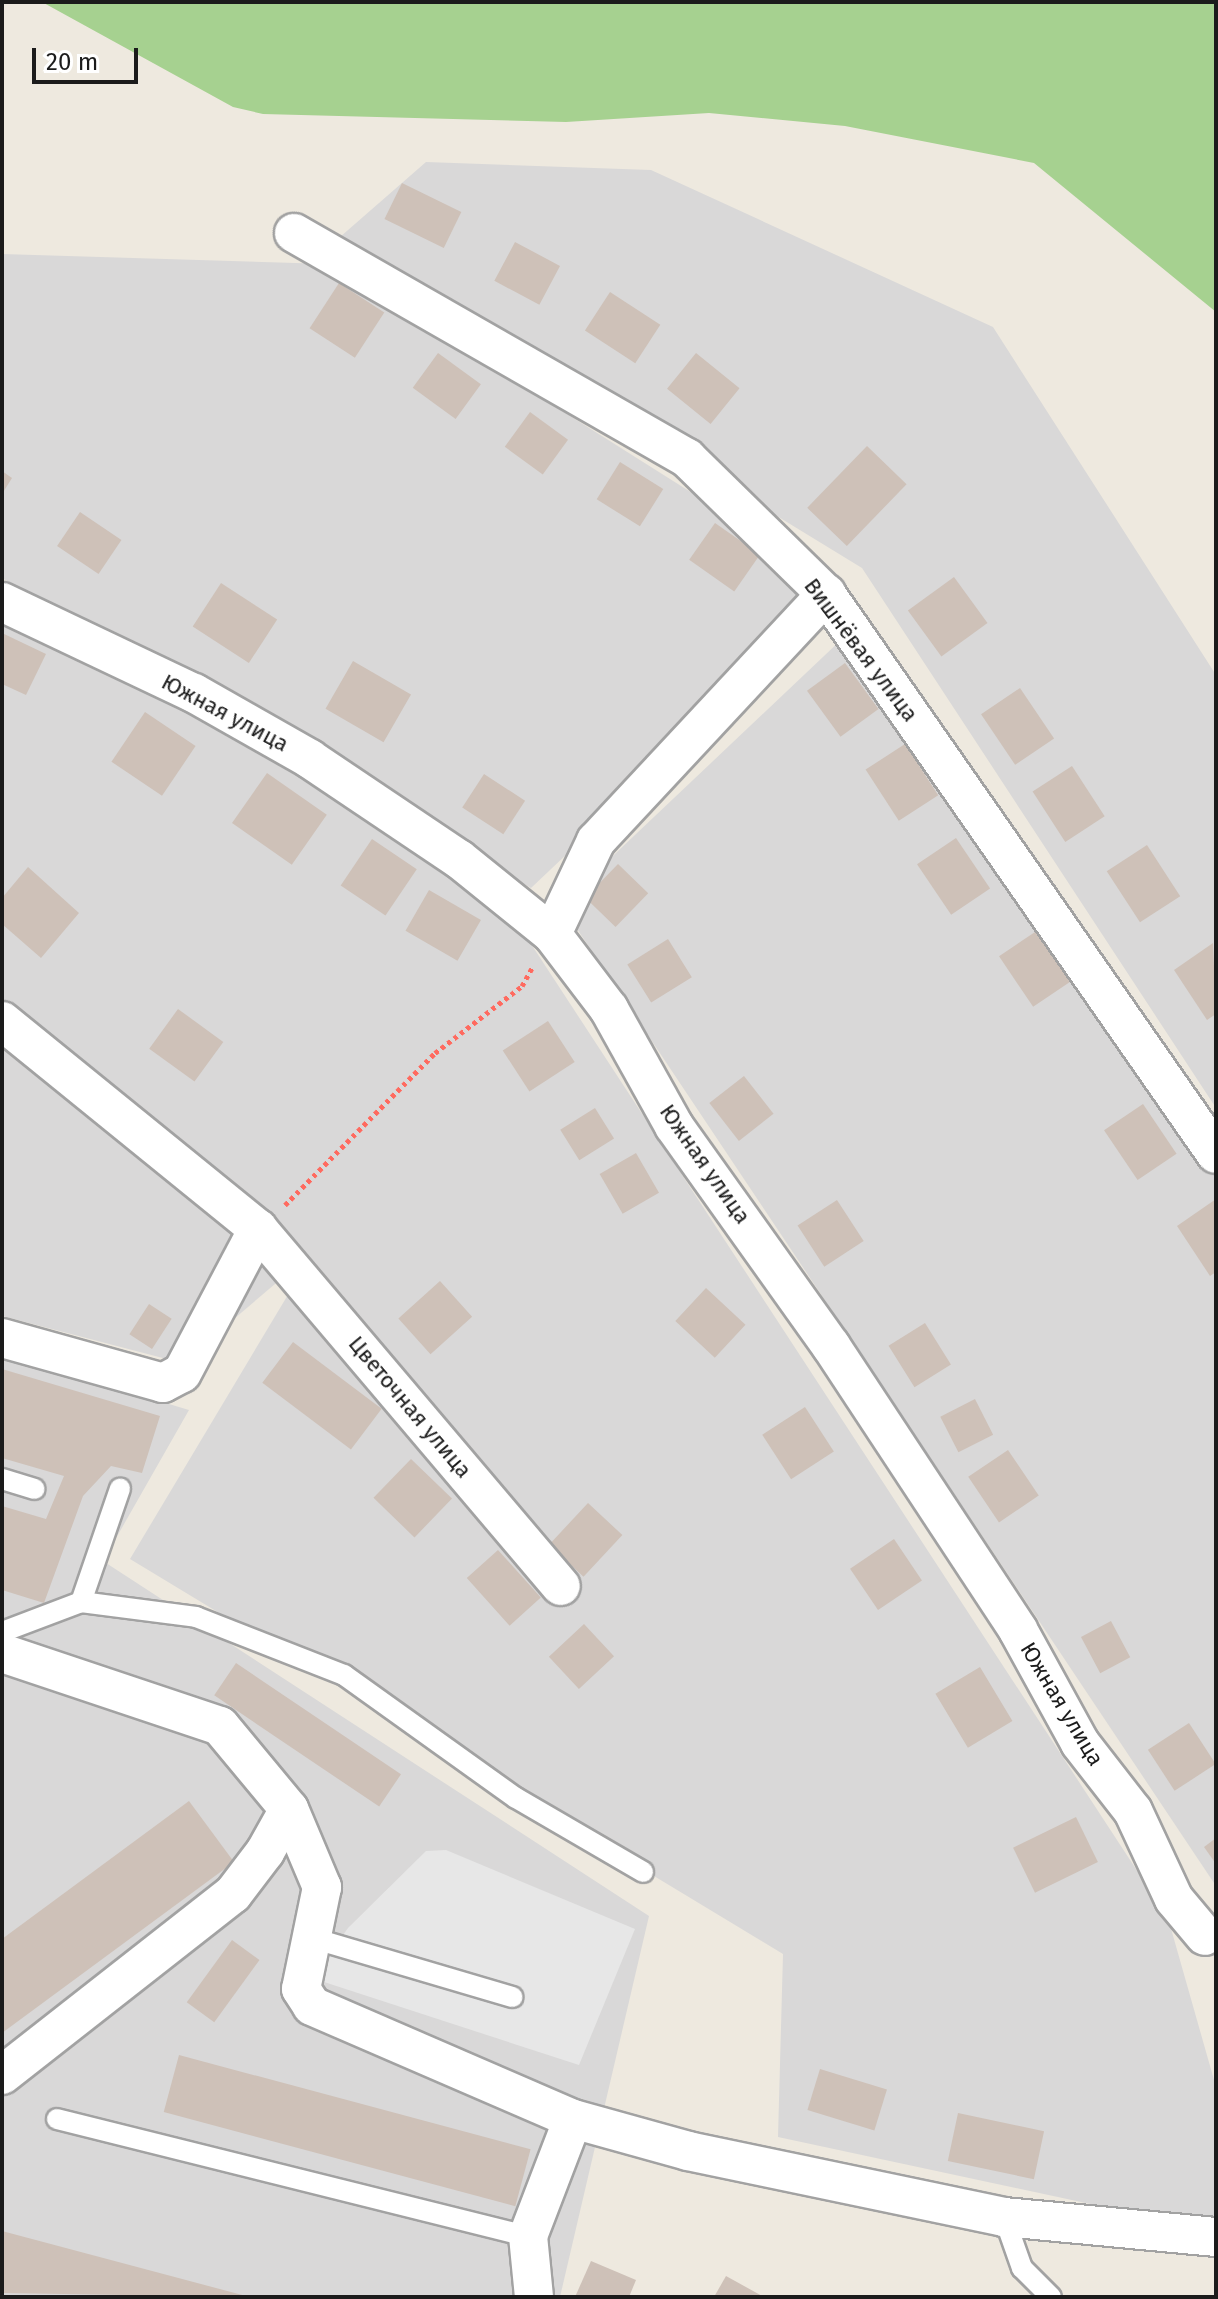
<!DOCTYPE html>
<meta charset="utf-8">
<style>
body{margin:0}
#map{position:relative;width:1218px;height:2299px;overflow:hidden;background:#eee9df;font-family:"Fira Sans",sans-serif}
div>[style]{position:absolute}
.residential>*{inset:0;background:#d9d8d8}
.forest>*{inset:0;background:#a6d190}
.parking>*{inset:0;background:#e7e7e7}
.building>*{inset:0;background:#cec1b8;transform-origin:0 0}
.path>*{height:5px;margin-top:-2.5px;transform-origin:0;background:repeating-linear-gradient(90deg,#ff6a5f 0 4px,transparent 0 8px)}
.roads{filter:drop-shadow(2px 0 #a2a2a2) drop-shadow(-2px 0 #a2a2a2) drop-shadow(0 2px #a2a2a2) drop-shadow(0 -2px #a2a2a2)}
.service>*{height:20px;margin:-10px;padding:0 10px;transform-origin:10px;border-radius:10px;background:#fff}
.minor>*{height:38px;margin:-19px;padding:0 19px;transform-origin:19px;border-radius:19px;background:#fff}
span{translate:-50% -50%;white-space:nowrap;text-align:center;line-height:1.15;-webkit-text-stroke:7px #fff;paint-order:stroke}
.street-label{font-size:22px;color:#1b1b1b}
.frame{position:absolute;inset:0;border:4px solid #1b1b1b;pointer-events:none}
.scale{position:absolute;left:32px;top:48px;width:106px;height:36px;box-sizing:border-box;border:4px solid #1b1b1b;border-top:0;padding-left:10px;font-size:24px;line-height:28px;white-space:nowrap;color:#1b1b1b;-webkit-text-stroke:6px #fff;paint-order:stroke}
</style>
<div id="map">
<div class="residential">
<div style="clip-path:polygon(426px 162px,651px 170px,993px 327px,1216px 675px,1216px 1108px,862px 568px,332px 244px)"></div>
<div style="clip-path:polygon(2px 254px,329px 264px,846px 590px,531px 888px,2px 578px)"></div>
<div style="clip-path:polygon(2px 607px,309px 778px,516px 921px,1168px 1918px,1216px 2087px,1216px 2231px,778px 2137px,783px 1954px,130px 1559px,304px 1268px,2px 1011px)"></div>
<div style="clip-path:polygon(843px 638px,1216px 1177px,1216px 1886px,561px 905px)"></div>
<div style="clip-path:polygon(2px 1046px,288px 1273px,182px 1363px,2px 1316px)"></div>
<div style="clip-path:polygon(2px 1354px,189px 1410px,103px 1561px,649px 1916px,560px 2297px,2px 2297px)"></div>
</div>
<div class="forest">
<div style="clip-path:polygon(42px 2px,1216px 2px,1216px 312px,1034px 163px,845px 126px,709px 113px,566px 122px,263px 114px,233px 107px)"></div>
</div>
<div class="parking">
<div style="clip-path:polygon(446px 1850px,635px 1929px,579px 2065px,321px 1981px,326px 1959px,348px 1928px,426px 1851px)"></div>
</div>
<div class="building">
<div style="left:402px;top:183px;width:66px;height:40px;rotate:26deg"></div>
<div style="left:515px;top:242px;width:51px;height:44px;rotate:28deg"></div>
<div style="left:339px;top:283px;width:54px;height:54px;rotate:33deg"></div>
<div style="left:610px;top:292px;width:60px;height:46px;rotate:33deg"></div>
<div style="left:438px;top:353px;width:53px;height:43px;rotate:36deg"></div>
<div style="left:696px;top:353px;width:56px;height:46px;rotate:39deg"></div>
<div style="left:530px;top:412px;width:47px;height:43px;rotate:36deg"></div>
<div style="left:867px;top:446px;width:55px;height:86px;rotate:44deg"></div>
<div style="left:620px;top:462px;width:51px;height:44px;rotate:32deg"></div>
<div style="clip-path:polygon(2px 471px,12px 478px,2px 494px)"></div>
<div style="left:80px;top:512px;width:50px;height:41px;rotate:34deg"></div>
<div style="left:715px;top:523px;width:55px;height:45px;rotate:35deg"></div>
<div style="left:954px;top:577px;width:57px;height:57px;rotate:54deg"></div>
<div style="left:221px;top:583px;width:67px;height:52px;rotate:33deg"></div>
<div style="clip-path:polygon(2px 633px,46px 654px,26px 695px,2px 684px)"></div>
<div style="left:353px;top:661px;width:67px;height:55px;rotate:30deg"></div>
<div style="left:845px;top:663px;width:57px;height:47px;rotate:54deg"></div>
<div style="left:1020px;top:688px;width:61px;height:47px;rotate:56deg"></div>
<div style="left:145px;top:712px;width:61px;height:60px;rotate:34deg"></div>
<div style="left:905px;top:744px;width:61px;height:47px;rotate:57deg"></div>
<div style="left:1072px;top:766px;width:60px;height:47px;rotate:57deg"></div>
<div style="left:267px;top:773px;width:73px;height:61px;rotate:35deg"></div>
<div style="left:484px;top:774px;width:49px;height:40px;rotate:33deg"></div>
<div style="left:956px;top:838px;width:61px;height:47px;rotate:56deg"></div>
<div style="left:372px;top:839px;width:54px;height:56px;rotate:34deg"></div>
<div style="left:1147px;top:845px;width:61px;height:48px;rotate:57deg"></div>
<div style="left:618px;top:864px;width:42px;height:47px;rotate:44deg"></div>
<div style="clip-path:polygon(28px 867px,79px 913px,41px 958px,2px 924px,2px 898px)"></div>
<div style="left:429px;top:890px;width:60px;height:47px;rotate:30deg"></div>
<div style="left:1038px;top:930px;width:61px;height:47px;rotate:56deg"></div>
<div style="left:668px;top:939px;width:45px;height:48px;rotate:58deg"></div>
<div style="clip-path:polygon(1213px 943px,1216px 1014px,1207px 1020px,1174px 970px)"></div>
<div style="left:178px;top:1009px;width:56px;height:49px;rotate:36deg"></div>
<div style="left:548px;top:1021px;width:49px;height:54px;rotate:57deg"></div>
<div style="left:744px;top:1076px;width:48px;height:44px;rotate:52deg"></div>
<div style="left:1143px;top:1104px;width:60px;height:47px;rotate:56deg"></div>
<div style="left:595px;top:1108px;width:36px;height:41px;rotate:58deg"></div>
<div style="left:636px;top:1153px;width:46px;height:42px;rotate:60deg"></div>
<div style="clip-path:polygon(1216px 1199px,1216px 1272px,1210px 1276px,1177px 1226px)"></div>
<div style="left:837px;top:1200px;width:49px;height:47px;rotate:57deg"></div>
<div style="left:440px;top:1281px;width:48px;height:56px;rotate:48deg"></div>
<div style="left:706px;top:1288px;width:54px;height:45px;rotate:43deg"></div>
<div style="left:149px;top:1304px;width:27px;height:36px;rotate:33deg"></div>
<div style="left:925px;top:1323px;width:49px;height:43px;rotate:58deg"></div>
<div style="left:293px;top:1342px;width:111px;height:51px;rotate:37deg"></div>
<div style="clip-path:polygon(2px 1369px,160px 1416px,142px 1473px,111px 1466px,83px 1496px,44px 1603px,2px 1590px,2px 1506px,46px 1519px,64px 1476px,2px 1458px)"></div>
<div style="left:975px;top:1399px;width:40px;height:39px;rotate:63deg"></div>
<div style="left:805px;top:1407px;width:53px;height:51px;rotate:57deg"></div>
<div style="left:1008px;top:1450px;width:55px;height:48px;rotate:56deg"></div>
<div style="left:411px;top:1459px;width:57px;height:54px;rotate:44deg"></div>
<div style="left:588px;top:1503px;width:47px;height:57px;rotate:43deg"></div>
<div style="left:894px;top:1539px;width:50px;height:53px;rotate:56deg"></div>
<div style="left:498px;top:1550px;width:64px;height:42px;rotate:48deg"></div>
<div style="left:1111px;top:1621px;width:41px;height:34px;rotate:62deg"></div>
<div style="left:584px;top:1624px;width:44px;height:48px;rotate:47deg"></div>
<div style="left:236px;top:1663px;width:199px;height:39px;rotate:34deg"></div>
<div style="left:980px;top:1667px;width:63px;height:52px;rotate:59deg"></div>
<div style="left:1189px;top:1723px;width:49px;height:49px;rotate:57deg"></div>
<div style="clip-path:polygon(189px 1801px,234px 1862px,2px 2033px,2px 1939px)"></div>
<div style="left:1076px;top:1817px;width:50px;height:70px;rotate:64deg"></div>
<div style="clip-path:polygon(1216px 1838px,1216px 1864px,1204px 1847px)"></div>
<div style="left:232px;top:1940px;width:34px;height:77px;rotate:36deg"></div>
<div style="left:179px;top:2055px;width:364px;height:59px;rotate:15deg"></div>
<div style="left:820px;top:2069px;width:70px;height:43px;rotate:17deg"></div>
<div style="left:958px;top:2113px;width:88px;height:49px;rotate:12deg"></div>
<div style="clip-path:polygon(2px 2231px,246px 2296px,245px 2297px,2px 2293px)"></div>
<div style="clip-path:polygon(591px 2261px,636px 2280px,629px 2297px,575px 2297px)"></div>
<div style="clip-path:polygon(726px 2276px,764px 2297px,714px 2297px)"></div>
</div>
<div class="path">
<div style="left:285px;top:1205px;width:214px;rotate:-45.4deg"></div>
<div style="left:435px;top:1053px;width:110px;rotate:-37.6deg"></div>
<div style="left:522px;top:986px;width:23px;rotate:-61deg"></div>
</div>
<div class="roads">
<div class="service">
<div style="left:2px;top:1479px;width:34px;rotate:17deg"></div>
<div style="left:81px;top:1602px;width:116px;rotate:7.4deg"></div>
<div style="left:196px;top:1617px;width:159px;rotate:21.4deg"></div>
<div style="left:344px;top:1675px;width:211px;rotate:35.6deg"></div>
<div style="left:516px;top:1798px;width:147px;rotate:30.2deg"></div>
<div style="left:2px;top:1632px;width:85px;rotate:-20.8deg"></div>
<div style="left:81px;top:1602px;width:120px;rotate:-71deg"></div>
<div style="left:312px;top:1938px;width:209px;rotate:16.4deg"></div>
<div style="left:57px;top:2119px;width:485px;rotate:14deg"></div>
<div style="left:1004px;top:2217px;width:54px;rotate:70.6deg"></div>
<div style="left:1022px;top:2268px;width:41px;rotate:45deg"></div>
</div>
<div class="minor">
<div style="left:294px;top:233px;width:453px;rotate:29.8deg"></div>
<div style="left:687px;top:458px;width:194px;rotate:44.4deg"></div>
<div style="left:826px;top:594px;width:682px;rotate:55.15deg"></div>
<div style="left:2px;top:602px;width:212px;rotate:25.4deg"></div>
<div style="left:194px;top:693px;width:133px;rotate:29.6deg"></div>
<div style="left:310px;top:759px;width:179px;rotate:33.9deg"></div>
<div style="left:459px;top:859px;width:119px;rotate:38.9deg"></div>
<div style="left:552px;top:934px;width:94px;rotate:52.8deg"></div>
<div style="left:609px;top:1009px;width:134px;rotate:60.9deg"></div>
<div style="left:674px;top:1126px;width:270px;rotate:54.5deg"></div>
<div style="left:831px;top:1346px;width:340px;rotate:56.6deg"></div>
<div style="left:1018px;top:1630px;width:129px;rotate:61.2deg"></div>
<div style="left:1080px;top:1743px;width:86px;rotate:52.1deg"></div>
<div style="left:1133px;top:1811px;width:97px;rotate:65deg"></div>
<div style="left:1174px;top:1899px;width:48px;rotate:50deg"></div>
<div style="left:552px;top:934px;width:103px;rotate:-64.7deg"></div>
<div style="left:596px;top:841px;width:338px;rotate:-47deg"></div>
<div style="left:2px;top:1021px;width:330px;rotate:39.1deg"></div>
<div style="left:258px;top:1229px;width:468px;rotate:49.7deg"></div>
<div style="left:2px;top:1338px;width:167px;rotate:15.6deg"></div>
<div style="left:163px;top:1383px;width:21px;rotate:-28deg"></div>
<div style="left:182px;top:1373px;width:163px;rotate:-62.2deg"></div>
<div style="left:2px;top:1653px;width:230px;rotate:18.5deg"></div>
<div style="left:220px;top:1726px;width:108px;rotate:50.3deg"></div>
<div style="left:289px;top:1809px;width:85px;rotate:67.1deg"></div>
<div style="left:322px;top:1887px;width:104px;rotate:101.6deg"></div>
<div style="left:301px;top:1989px;width:20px;rotate:57deg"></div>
<div style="left:312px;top:2006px;width:284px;rotate:23.4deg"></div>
<div style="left:573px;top:2119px;width:119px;rotate:15.5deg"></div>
<div style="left:688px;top:2151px;width:323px;rotate:11.8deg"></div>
<div style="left:1004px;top:2217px;width:213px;rotate:5.4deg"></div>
<div style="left:2px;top:2075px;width:293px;rotate:-38.1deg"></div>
<div style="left:233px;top:1894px;width:53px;rotate:-52.7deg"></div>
<div style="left:265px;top:1852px;width:49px;rotate:-60.8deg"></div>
<div style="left:534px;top:2297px;width:61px;rotate:-95.6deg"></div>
<div style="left:528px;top:2236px;width:125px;rotate:-69deg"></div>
</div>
</div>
<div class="street-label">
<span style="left:861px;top:650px;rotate:53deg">Вишнёвая улица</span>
<span style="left:225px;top:713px;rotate:28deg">Южная улица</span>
<span style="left:705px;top:1164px;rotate:55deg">Южная улица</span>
<span style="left:410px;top:1407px;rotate:50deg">Цветочная улица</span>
<span style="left:1062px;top:1704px;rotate:59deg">Южная улица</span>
</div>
<div class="frame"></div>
<div class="scale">20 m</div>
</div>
